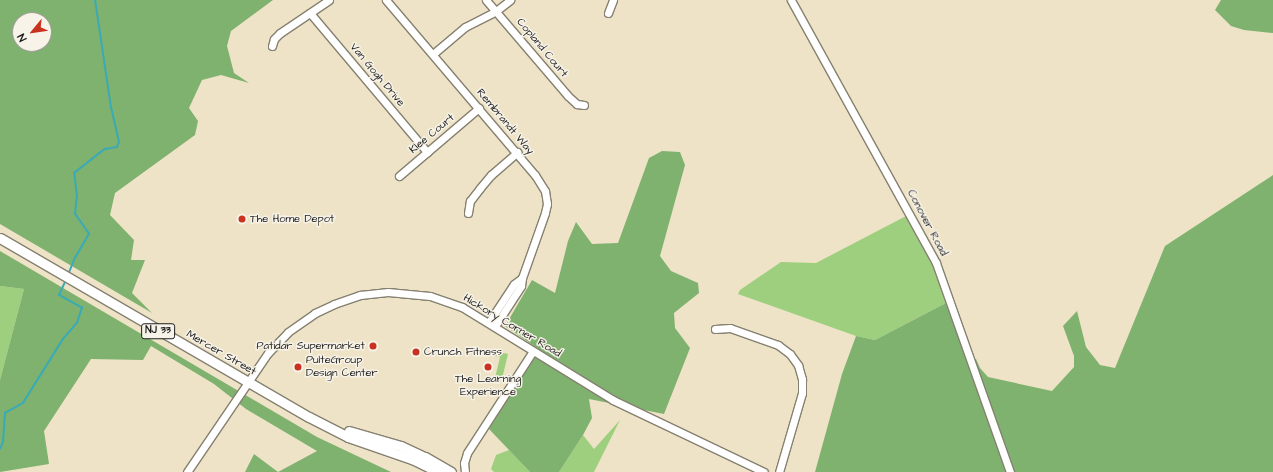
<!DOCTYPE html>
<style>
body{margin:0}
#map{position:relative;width:1273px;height:472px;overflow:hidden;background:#eee3c6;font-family:"Architects Daughter",sans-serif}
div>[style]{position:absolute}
.green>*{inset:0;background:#9ecf7f}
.forest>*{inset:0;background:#7eb26e}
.stream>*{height:1.5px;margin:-0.75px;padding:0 0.75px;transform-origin:0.75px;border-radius:0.75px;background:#3aaab7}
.roads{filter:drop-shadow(1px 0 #858071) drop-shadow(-1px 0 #858071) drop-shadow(0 1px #858071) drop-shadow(0 -1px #858071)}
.minor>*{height:7px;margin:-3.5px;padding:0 3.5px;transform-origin:3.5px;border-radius:3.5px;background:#fff}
.major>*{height:9px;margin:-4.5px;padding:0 4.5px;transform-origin:4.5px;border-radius:4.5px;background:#fff}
.dots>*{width:11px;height:11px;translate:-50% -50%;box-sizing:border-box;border:2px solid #f7f3e8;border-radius:50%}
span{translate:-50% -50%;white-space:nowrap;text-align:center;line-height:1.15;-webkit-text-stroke:3px #f7f3e8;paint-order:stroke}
.shield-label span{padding:1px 3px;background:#f7f3e8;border:1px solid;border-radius:3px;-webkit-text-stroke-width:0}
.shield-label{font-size:10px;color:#1c1c1c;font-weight:700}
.street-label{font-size:11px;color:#1c1c1c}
.poi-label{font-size:11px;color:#1c1c1c}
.left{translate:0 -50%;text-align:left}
.right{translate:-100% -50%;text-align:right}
.north{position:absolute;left:12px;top:12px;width:40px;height:40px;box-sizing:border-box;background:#f7f3e8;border:1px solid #9f9d96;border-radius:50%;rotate:241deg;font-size:11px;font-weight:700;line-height:16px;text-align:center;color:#1c1c1c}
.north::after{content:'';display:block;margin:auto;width:14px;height:18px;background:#c8321e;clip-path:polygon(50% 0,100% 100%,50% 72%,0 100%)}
</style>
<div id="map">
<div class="green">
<div style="clip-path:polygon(908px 215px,936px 269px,948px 302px,875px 340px,856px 336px,738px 294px,740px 290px,781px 262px,816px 263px)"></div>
<div style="clip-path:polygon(0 286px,24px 289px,0 380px)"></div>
<div style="clip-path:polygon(490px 350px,508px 354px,502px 379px,495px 378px,500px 357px,488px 354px)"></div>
<div style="clip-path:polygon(620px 420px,594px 472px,559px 472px,583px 435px,594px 449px)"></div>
<div style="clip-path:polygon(509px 450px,530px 472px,494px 472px,491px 469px,496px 455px)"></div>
</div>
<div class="forest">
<div style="clip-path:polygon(evenodd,0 0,273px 0,231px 31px,227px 46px,234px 73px,249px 83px,221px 75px,202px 80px,189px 108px,198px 121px,195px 135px,115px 193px,110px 215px,134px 240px,131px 260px,145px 260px,132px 293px,152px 313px,0 224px,0 0,20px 20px,44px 20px,44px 44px,20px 44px,20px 20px)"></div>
<div style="clip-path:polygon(1221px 0,1273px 0,1273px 33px,1244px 30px,1231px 26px,1215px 10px)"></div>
<div style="clip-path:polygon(662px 151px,680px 152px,685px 165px,660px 256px,671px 271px,698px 283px,699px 293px,674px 313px,675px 328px,690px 348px,664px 414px,589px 399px,592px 418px,583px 435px,559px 472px,530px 472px,489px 429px,503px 405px,540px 350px,505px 326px,532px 280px,555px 293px,568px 241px,576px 222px,592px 244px,618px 243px,649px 158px)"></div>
<div style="clip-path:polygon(1273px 175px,1273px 472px,815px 472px,842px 374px,856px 336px,875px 340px,948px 302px,967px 359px,976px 359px,980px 368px,988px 377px,1052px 391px,1074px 367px,1074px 356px,1063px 326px,1077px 311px,1086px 347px,1100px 365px,1115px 368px,1165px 246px)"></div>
<div style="clip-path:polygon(0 251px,317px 437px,391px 472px,245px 472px,254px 454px,278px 472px,317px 451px,246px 409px,214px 384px,151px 346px,143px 360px,91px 359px,44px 431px,49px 464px,0 472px,0 380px,24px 289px,0 286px)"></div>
</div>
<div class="stream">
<div style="left:68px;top:275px;width:18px;rotate:-68deg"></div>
<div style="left:75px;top:258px;width:28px;rotate:-60deg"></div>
<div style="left:89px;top:234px;width:24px;rotate:-125deg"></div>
<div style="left:75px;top:214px;width:18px;rotate:-84deg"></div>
<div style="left:77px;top:196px;width:23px;rotate:-97deg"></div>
<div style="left:74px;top:173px;width:39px;rotate:-38deg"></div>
<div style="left:105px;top:149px;width:12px;rotate:-9deg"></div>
<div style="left:117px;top:147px;width:5px;rotate:-68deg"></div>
<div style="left:119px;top:142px;width:35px;rotate:-103deg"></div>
<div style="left:111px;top:108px;width:109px;rotate:-98.4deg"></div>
<div style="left:0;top:449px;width:8px;rotate:-67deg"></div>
<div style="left:3px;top:442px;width:29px;rotate:-86deg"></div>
<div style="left:5px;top:413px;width:21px;rotate:-29deg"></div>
<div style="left:23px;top:403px;width:75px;rotate:-58deg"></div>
<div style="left:63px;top:339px;width:21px;rotate:-49deg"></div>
<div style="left:77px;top:323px;width:16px;rotate:-72deg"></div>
<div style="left:82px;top:308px;width:26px;rotate:-151deg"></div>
<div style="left:59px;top:295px;width:17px;rotate:-65deg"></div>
</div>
<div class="roads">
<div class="minor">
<div style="left:386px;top:0;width:230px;rotate:49.6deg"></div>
<div style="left:535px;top:175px;width:19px;rotate:58deg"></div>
<div style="left:545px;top:191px;width:13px;rotate:81deg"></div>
<div style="left:547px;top:204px;width:9px;rotate:103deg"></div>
<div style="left:545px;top:213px;width:69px;rotate:109.5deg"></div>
<div style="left:522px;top:278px;width:8px;rotate:97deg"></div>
<div style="left:521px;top:286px;width:48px;rotate:123deg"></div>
<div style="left:486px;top:0;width:126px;rotate:49.5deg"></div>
<div style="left:568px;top:96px;width:12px;rotate:42deg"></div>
<div style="left:577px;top:104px;width:7px;rotate:8deg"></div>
<div style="left:791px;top:0;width:300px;rotate:61.1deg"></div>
<div style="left:936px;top:263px;width:222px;rotate:70.5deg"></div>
<div style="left:310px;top:13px;width:182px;rotate:49.9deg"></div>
<div style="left:608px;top:13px;width:14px;rotate:-69deg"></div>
<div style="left:272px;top:46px;width:7px;rotate:-74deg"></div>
<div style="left:274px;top:39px;width:8px;rotate:-45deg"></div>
<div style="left:280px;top:33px;width:59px;rotate:-34deg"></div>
<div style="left:433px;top:54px;width:42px;rotate:-40.2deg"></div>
<div style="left:465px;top:27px;width:35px;rotate:-27deg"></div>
<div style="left:496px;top:11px;width:18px;rotate:-38deg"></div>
<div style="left:399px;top:176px;width:105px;rotate:-40.4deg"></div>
<div style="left:468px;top:213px;width:12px;rotate:-81deg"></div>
<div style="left:470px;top:201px;width:16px;rotate:-52deg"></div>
<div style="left:480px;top:188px;width:17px;rotate:-50deg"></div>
<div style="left:491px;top:175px;width:35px;rotate:-41deg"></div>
<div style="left:489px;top:322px;width:45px;rotate:-56.7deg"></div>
<div style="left:514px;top:284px;width:10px;rotate:-37deg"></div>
<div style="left:715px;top:329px;width:15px;rotate:-4deg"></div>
<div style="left:730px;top:328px;width:51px;rotate:19.5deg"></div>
<div style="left:778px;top:345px;width:15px;rotate:37deg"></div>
<div style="left:790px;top:354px;width:14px;rotate:54deg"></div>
<div style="left:798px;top:365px;width:15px;rotate:74deg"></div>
<div style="left:802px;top:379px;width:14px;rotate:90deg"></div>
<div style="left:802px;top:393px;width:82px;rotate:106.2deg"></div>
<div style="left:187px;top:472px;width:144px;rotate:-55.8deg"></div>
<div style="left:268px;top:353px;width:29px;rotate:-46deg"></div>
<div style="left:288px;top:332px;width:33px;rotate:-35deg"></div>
<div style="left:315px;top:313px;width:21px;rotate:-25deg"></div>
<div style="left:334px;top:304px;width:28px;rotate:-19deg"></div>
<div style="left:360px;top:295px;width:28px;rotate:-6deg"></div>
<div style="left:388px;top:292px;width:42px;rotate:5.4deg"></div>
<div style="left:430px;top:296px;width:34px;rotate:19deg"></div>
<div style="left:462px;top:307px;width:177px;rotate:31.6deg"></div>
<div style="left:613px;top:400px;width:167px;rotate:25.5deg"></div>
<div style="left:465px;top:472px;width:9px;rotate:-96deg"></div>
<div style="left:464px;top:463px;width:10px;rotate:-73deg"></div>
<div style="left:467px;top:453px;width:121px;rotate:-57.1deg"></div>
</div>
<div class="major">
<div style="left:0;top:238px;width:357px;rotate:30.1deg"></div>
<div style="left:309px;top:417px;width:44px;rotate:27.1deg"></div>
<div style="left:348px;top:437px;width:68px;rotate:19deg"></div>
<div style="left:412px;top:459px;width:30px;rotate:26deg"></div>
<div style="left:349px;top:431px;width:54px;rotate:16.1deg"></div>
<div style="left:401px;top:446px;width:26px;rotate:25deg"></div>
<div style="left:425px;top:457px;width:30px;rotate:30deg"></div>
</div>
</div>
<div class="dots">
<div style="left:242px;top:219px;background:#c8321e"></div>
<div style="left:373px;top:346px;background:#c8321e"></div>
<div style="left:416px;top:352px;background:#c8321e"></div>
<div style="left:298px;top:367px;background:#c8321e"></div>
<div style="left:488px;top:367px;background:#c8321e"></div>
</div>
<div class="shield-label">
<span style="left:158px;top:331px">NJ 33</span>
</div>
<div class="street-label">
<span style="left:542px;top:48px;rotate:50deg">Copland Court</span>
<span style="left:377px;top:75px;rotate:50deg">Van Gogh Drive</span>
<span style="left:505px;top:122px;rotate:50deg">Rembrandt Way</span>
<span style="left:432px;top:134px;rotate:-40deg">Klee Court</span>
<span style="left:927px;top:223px;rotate:62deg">Conover Road</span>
<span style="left:512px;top:326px;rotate:31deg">Hickory Corner Road</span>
<span style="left:221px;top:353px;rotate:30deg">Mercer Street</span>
</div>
<div class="poi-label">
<span class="left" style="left:250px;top:219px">The Home Depot</span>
<span class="right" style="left:365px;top:346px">Patidar Supermarket</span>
<span class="left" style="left:424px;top:352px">Crunch Fitness</span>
<span class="left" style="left:306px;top:367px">PulteGroup<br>Design Center</span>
<span style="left:488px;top:386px">The Learning<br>Experience</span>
</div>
<div class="north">N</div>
</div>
